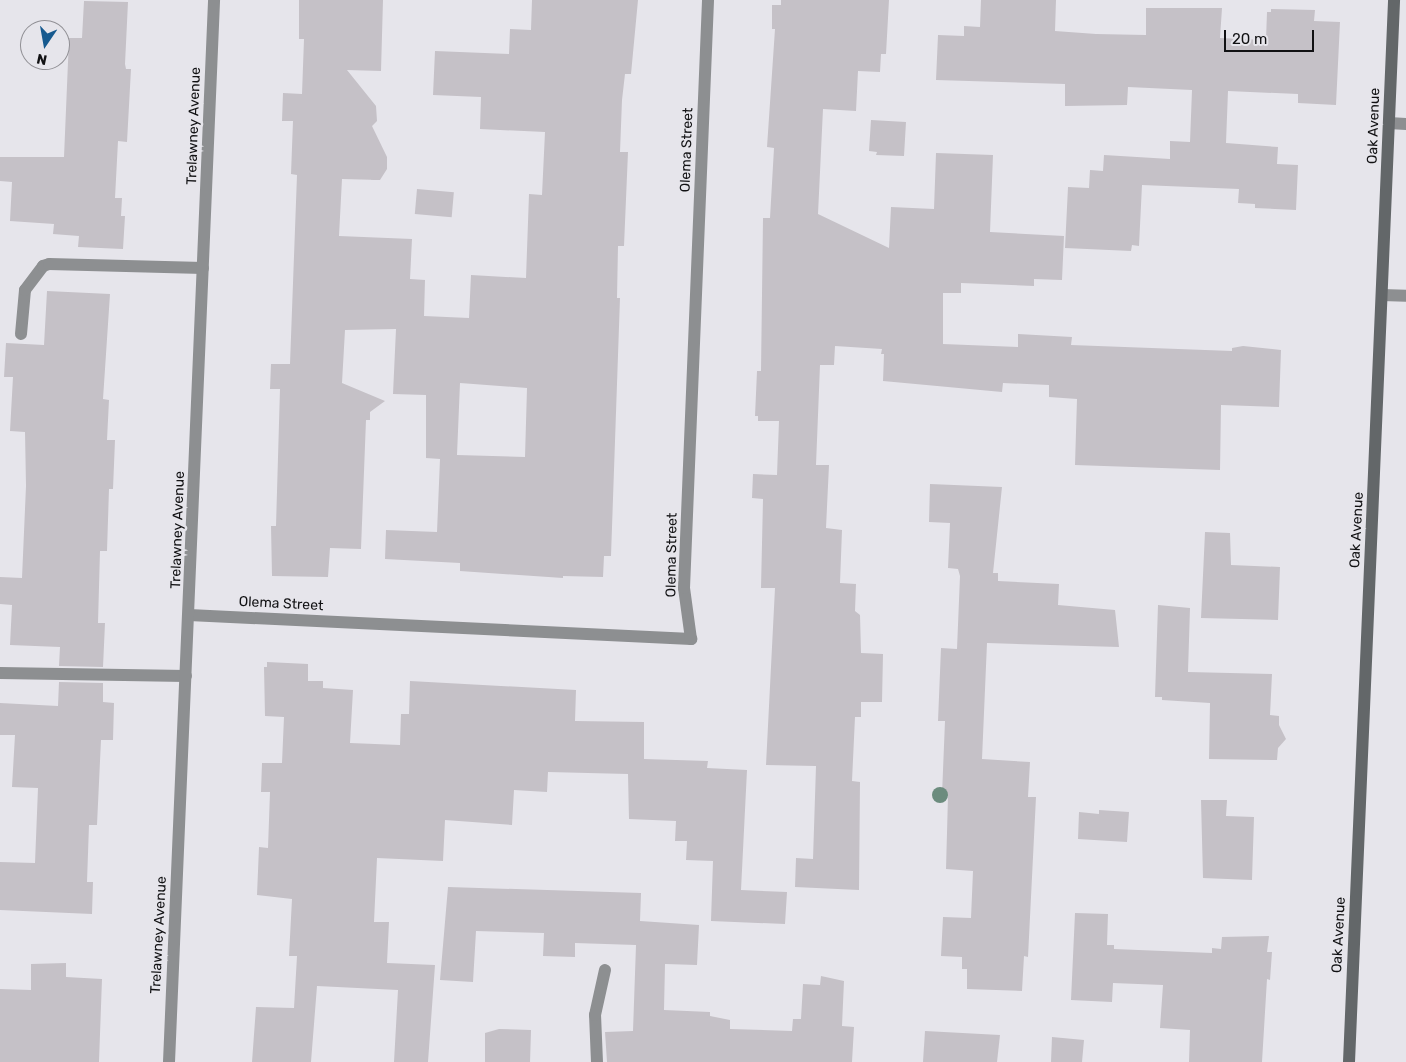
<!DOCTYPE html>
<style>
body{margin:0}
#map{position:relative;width:1406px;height:1062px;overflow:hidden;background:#e6e5eb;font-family:Rubik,sans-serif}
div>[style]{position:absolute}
.building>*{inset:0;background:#c5c1c7;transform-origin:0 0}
.lane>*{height:12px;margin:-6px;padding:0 6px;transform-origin:6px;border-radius:6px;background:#8d8f91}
.street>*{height:12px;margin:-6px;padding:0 6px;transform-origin:6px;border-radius:6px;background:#8d8f91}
.secondary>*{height:12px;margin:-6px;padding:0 6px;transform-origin:6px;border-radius:6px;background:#636769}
.trees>*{width:16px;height:16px;margin:-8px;border-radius:50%;background:#6c8c7e}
span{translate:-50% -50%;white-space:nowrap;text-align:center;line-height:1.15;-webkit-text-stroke:5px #e6e5eb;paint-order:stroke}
.street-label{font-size:14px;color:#111113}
.north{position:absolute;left:20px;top:20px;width:50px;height:50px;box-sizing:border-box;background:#e6e5eb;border:1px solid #919095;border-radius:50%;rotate:192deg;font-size:14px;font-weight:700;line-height:20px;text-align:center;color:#111113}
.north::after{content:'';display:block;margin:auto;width:18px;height:22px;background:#175a8f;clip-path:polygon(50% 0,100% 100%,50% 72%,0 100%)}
.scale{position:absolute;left:1224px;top:30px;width:90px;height:22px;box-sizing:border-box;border:2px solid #111113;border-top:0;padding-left:6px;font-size:15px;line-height:18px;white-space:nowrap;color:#111113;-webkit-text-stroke:4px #e6e5eb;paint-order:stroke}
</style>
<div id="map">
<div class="building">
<div style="clip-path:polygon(evenodd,299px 0,383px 0,381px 71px,347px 70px,376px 106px,377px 121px,372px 126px,387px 157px,387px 169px,380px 180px,342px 179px,339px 236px,412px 239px,410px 279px,425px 280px,424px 316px,469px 318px,471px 275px,526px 278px,529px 194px,542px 195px,545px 132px,480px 129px,481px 97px,433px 95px,435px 51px,509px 54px,510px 29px,531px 30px,532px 0,638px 0,631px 74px,625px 74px,622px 100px,620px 152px,628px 152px,624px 246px,618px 246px,617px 298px,620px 298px,611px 556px,604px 556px,603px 577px,563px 576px,563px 578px,460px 571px,460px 563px,385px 559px,386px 530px,437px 532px,440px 459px,426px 458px,426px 395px,393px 394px,396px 329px,345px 330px,342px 383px,385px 401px,370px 412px,370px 420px,366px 420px,361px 549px,330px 548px,328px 577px,272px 576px,271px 526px,276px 526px,280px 389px,270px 389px,271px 364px,290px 364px,297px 175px,291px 174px,293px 121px,282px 121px,283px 93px,302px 94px,304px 39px,299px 39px,299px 0,460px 383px,527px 388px,525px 457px,457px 455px,460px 383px)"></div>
<div style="clip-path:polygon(781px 0,889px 0,886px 54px,881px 54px,880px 72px,858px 71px,856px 111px,823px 109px,818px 214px,889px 248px,891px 207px,934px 209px,936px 153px,993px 155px,990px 232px,1064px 236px,1062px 280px,1034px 279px,1034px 286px,961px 283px,961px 293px,943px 293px,943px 344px,1018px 347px,1018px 334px,1072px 337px,1071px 345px,1232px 351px,1232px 348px,1243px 346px,1281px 350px,1279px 407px,1221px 405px,1220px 470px,1075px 465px,1077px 399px,1049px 397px,1049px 385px,1003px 383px,1002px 392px,883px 381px,884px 354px,881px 354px,882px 349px,835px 346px,834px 365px,820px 365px,816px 465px,829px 465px,826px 528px,842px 530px,840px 583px,856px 584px,855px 611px,860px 615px,861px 653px,883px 654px,882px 702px,861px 702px,861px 717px,855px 717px,852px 781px,860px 782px,859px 890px,795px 887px,796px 858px,813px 859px,816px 766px,766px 765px,775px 588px,761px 588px,763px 499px,752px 498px,753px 474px,777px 475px,779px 421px,758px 421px,758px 416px,755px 416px,757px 371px,761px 371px,763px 218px,770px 218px,774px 148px,767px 147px,775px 29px,772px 29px,772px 5px,781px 5px)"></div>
<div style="clip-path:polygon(981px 0,1056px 0,1055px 31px,1096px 34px,1146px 35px,1146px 8px,1222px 8px,1220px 38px,1266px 40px,1267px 12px,1271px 12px,1271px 9px,1315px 10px,1314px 21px,1340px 22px,1336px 105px,1298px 103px,1298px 94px,1228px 91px,1226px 143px,1278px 147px,1277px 164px,1298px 165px,1296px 210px,1255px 208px,1255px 204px,1238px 203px,1239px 189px,1142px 185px,1139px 246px,1132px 245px,1131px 251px,1065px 248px,1068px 187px,1089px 188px,1090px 170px,1103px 171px,1104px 155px,1170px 159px,1170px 141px,1190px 142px,1192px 90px,1128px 87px,1127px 105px,1065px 106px,1065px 84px,936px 80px,938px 35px,964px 36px,964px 26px,980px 27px)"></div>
<div style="clip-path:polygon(84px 1px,128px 2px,125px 64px,126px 69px,131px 69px,127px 142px,118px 141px,115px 198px,122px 198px,121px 216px,125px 216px,123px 249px,78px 247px,79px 236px,53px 234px,54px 224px,10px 221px,12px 182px,0 181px,0 157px,64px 157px,69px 38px,82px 38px)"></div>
<div style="clip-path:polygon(871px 120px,906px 122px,904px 156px,876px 155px,877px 152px,869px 151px)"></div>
<div style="left:417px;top:189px;width:37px;height:25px;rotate:5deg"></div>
<div style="clip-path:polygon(47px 291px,110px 294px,103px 399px,109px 400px,107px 440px,115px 440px,113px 489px,109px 489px,107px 551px,100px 551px,98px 623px,105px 623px,103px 667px,59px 666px,60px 647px,10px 645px,12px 605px,0 604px,0 577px,22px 578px,26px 486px,25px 432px,10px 431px,13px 377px,4px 377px,6px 343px,44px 345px)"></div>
<div style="clip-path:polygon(930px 484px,1002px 487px,993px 573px,998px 573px,998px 581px,1059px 584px,1058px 605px,1115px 610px,1119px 647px,987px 643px,982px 759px,1030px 762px,1028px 797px,1036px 797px,1028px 957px,1024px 956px,1022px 991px,967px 989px,967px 969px,962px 969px,962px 957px,941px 956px,943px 917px,971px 918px,973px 871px,946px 869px,948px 796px,942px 795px,945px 721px,938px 721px,941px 648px,957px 649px,960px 576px,958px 569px,948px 568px,950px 523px,929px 522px)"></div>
<div style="clip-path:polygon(1205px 532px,1230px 533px,1231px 565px,1280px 567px,1278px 620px,1201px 618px)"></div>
<div style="clip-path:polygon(1158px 605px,1190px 608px,1188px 672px,1272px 674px,1270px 715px,1279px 716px,1279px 725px,1286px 739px,1278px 748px,1277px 760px,1209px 759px,1210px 703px,1162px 700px,1162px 697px,1155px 697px)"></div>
<div style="clip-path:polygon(267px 662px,308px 664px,308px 681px,323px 681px,323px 688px,353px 690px,350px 743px,400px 745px,401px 714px,409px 714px,410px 681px,576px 690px,575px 721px,644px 722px,644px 759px,708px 761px,707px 768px,747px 770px,741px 890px,787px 892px,785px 924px,711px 921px,713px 861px,686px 860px,687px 841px,675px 841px,676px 821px,629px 819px,628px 774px,548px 772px,547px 792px,514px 790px,512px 825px,445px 820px,443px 861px,377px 858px,374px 922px,389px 922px,387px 963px,435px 965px,428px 1062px,394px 1062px,398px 990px,317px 986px,311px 1062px,252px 1062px,256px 1007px,294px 1008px,297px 956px,289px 956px,292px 899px,257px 895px,259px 847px,268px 848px,270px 792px,261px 792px,262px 763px,282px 763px,284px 717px,265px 716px,264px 667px,267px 667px)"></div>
<div style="clip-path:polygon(59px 682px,103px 683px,103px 702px,114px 703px,113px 740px,101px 740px,97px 825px,89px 825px,87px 882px,93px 882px,92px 914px,0 910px,0 862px,35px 863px,38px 788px,12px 787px,15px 735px,0 735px,0 703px,58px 706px)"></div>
<div style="clip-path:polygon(1201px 800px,1227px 800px,1226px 816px,1254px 817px,1252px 880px,1203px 878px)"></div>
<div style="clip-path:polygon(1099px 810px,1129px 812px,1127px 842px,1078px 839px,1079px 812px,1099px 814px)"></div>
<div style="clip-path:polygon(448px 887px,641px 893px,640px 921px,699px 925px,697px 965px,665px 964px,664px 1010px,710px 1012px,710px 1016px,730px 1020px,730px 1029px,792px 1031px,793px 1019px,801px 1019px,803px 984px,820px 985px,821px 976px,844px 981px,842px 1026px,854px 1027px,852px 1062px,607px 1062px,605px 1032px,633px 1031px,636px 945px,575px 943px,575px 957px,543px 956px,544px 933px,476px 931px,473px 982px,440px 980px)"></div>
<div style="clip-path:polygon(1075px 913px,1108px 914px,1107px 945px,1114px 945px,1114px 949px,1212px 953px,1212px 948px,1221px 949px,1222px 937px,1269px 936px,1267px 952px,1272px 952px,1270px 980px,1267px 979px,1262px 1062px,1189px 1062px,1190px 1030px,1160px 1028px,1163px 985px,1113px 983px,1112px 1002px,1071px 1000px)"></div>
<div style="clip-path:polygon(66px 963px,66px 977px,102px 979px,99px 1062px,0 1062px,0 989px,31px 990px,31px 964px)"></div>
<div style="clip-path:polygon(499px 1029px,531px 1030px,530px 1062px,485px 1062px,485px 1033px)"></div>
<div style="clip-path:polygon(925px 1031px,1000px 1035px,997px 1062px,923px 1062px)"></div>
<div style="clip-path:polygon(1052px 1037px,1084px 1040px,1082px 1062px,1051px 1062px)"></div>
</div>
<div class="lane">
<div style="left:1389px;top:123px;width:17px;rotate:3deg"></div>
<div style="left:1382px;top:295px;width:24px;rotate:2deg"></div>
<div style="left:21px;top:334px;width:44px;rotate:-84.8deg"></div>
<div style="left:25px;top:290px;width:30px;rotate:-53deg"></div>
<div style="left:43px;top:266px;width:6px;rotate:-18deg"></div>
<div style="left:49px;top:264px;width:154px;rotate:1.5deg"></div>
<div style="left:0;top:673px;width:186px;rotate:0.9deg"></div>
<div style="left:597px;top:1062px;width:47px;rotate:-92.4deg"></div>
<div style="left:595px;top:1015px;width:46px;rotate:-77.5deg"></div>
</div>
<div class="street">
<div style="left:189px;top:615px;width:503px;rotate:2.74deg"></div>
<div style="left:691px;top:639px;width:51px;rotate:-97.8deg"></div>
<div style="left:684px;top:588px;width:588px;rotate:-87.66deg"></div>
<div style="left:169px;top:1062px;width:1063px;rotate:-87.57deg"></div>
</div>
<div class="secondary">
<div style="left:1349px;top:1062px;width:1063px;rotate:-87.57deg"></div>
</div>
<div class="trees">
<div style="left:940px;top:795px"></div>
</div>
<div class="street-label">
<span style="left:194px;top:126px;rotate:-88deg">Trelawney Avenue</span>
<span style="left:1374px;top:126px;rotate:-88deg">Oak Avenue</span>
<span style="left:687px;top:150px;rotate:-88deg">Olema Street</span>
<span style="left:178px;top:530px;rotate:-88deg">Trelawney Avenue</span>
<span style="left:1357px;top:530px;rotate:-87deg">Oak Avenue</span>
<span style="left:672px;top:555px;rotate:-89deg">Olema Street</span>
<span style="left:281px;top:604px;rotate:3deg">Olema Street</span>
<span style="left:159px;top:935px;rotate:-87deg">Trelawney Avenue</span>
<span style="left:1339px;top:935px;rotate:-87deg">Oak Avenue</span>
</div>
<div class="north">N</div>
<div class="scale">20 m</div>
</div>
